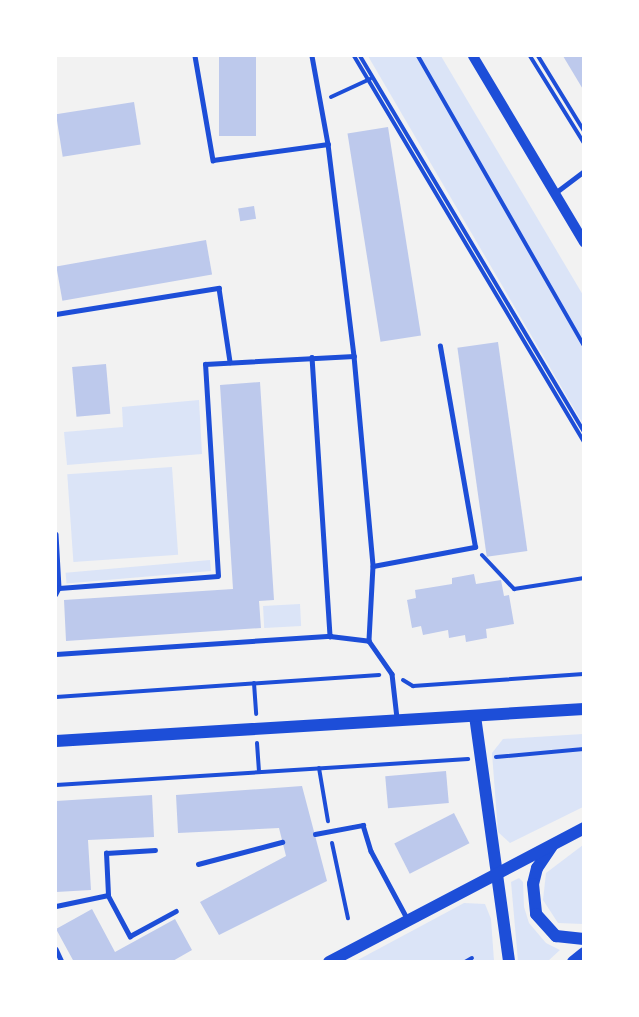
<!DOCTYPE html>
<style>
body{margin:0}
#map{position:relative;width:639px;height:1017px;overflow:hidden;background:#f2f2f2;font-family:Rubik,sans-serif}
div>[style]{position:absolute}
.green>*{inset:0;background:#dbe4f7;transform-origin:0 0}
.building>*{inset:0;background:#bdc9ec;transform-origin:0 0}
.path>*{height:4px;margin:-2px;padding:0 2px;transform-origin:2px;border-radius:2px;background:#1d4ed8}
.service>*{height:4.5px;margin:-2.25px;padding:0 2.25px;transform-origin:2.25px;border-radius:2.25px;background:#1d4ed8}
.tertiary>*{height:10px;margin:-5px;padding:0 5px;transform-origin:5px;border-radius:5px;background:#1d4ed8}
.secondary>*{height:12px;margin:-6px;padding:0 6px;transform-origin:6px;border-radius:6px;background:#1d4ed8}
span{translate:-50% -50%;white-space:nowrap;text-align:center;line-height:1.15;-webkit-text-stroke:4.5px #fff;paint-order:stroke}
.frame{position:absolute;inset:0;border:57px solid #fff;pointer-events:none}
</style>
<div id="map">
<div class="green">
<div style="clip-path:polygon(368px 56px,441px 56px,583px 295px,583px 424px)"></div>
<div style="clip-path:polygon(199px 400px,202px 454px,67px 465px,64px 432px,123px 427px,122px 407px)"></div>
<div style="left:172px;top:467px;width:88px;height:105px;rotate:86deg"></div>
<div style="left:210px;top:560px;width:11px;height:145px;rotate:85deg"></div>
<div style="left:300px;top:604px;width:22px;height:37px;rotate:87deg"></div>
<div style="clip-path:polygon(583px 734px,583px 807px,510px 843px,498px 832px,492px 753px,503px 739px)"></div>
<div style="clip-path:polygon(583px 845px,583px 924px,558px 923px,543px 900px,546px 873px)"></div>
<div style="clip-path:polygon(519px 878px,523px 882px,524px 907px,529px 923px,546px 943px,560px 950px,548px 961px,518px 961px,511px 882px)"></div>
<div style="clip-path:polygon(464px 903px,485px 904px,491px 919px,494px 961px,354px 962px)"></div>
</div>
<div class="building">
<div style="left:219px;top:56px;width:37px;height:80px"></div>
<div style="clip-path:polygon(563px 56px,584px 56px,584px 91px)"></div>
<div style="left:134px;top:102px;width:43px;height:79px;rotate:81deg"></div>
<div style="left:388px;top:127px;width:211px;height:41px;rotate:81deg"></div>
<div style="left:254px;top:206px;width:13px;height:16px;rotate:81deg"></div>
<div style="left:206px;top:240px;width:35px;height:152px;rotate:80deg"></div>
<div style="left:498px;top:342px;width:211px;height:41px;rotate:82deg"></div>
<div style="left:106px;top:364px;width:50px;height:34px;rotate:85deg"></div>
<div style="clip-path:polygon(260px 382px,274px 600px,259px 601px,261px 628px,66px 641px,64px 600px,233px 589px,220px 385px)"></div>
<div style="clip-path:polygon(474px 574px,476px 584px,501px 580px,504px 596px,509px 595px,514px 624px,486px 629px,487px 638px,466px 642px,465px 635px,449px 638px,448px 630px,423px 635px,421px 626px,412px 628px,407px 600px,416px 598px,415px 590px,452px 584px,452px 578px)"></div>
<div style="left:446px;top:771px;width:32px;height:61px;rotate:85deg"></div>
<div style="clip-path:polygon(302px 786px,327px 881px,219px 935px,200px 902px,286px 856px,279px 828px,178px 833px,176px 795px)"></div>
<div style="clip-path:polygon(152px 795px,154px 837px,88px 840px,91px 890px,56px 892px,56px 801px)"></div>
<div style="left:454px;top:813px;width:34px;height:67px;rotate:63deg"></div>
<div style="clip-path:polygon(92px 909px,115px 952px,175px 919px,192px 950px,171px 962px,74px 962px,56px 929px)"></div>
</div>
<div class="path">
<div style="left:354px;top:56px;width:449px;rotate:59.2deg"></div>
<div style="left:360px;top:56px;width:438px;rotate:59.2deg"></div>
<div style="left:418px;top:56px;width:334px;rotate:60.2deg"></div>
<div style="left:530px;top:56px;width:102px;rotate:58.2deg"></div>
<div style="left:538px;top:56px;width:88px;rotate:58.5deg"></div>
<div style="left:331px;top:97px;width:43px;rotate:-24.8deg"></div>
<div style="left:482px;top:555px;width:47px;rotate:46.7deg"></div>
<div style="left:514px;top:589px;width:71px;rotate:-8.9deg"></div>
<div style="left:403px;top:680px;width:12px;rotate:31deg"></div>
<div style="left:413px;top:686px;width:171px;rotate:-4deg"></div>
<div style="left:254px;top:683px;width:31px;rotate:86deg"></div>
<div style="left:56px;top:697px;width:324px;rotate:-3.9deg"></div>
<div style="left:257px;top:743px;width:29px;rotate:86deg"></div>
<div style="left:496px;top:757px;width:88px;rotate:-5.2deg"></div>
<div style="left:319px;top:768px;width:54px;rotate:80.4deg"></div>
<div style="left:56px;top:785px;width:413px;rotate:-3.6deg"></div>
<div style="left:332px;top:843px;width:77px;rotate:78deg"></div>
<div style="left:465px;top:962px;width:8px;rotate:-30deg"></div>
</div>
<div class="service">
<div style="left:195px;top:56px;width:106px;rotate:80.2deg"></div>
<div style="left:213px;top:160px;width:116px;rotate:-7.9deg"></div>
<div style="left:312px;top:56px;width:89px;rotate:79.7deg"></div>
<div style="left:328px;top:144px;width:214px;rotate:83deg"></div>
<div style="left:354px;top:356px;width:211px;rotate:84.8deg"></div>
<div style="left:373px;top:566px;width:75px;rotate:93.1deg"></div>
<div style="left:369px;top:641px;width:40px;rotate:55.1deg"></div>
<div style="left:392px;top:674px;width:44px;rotate:83.5deg"></div>
<div style="left:555px;top:193px;width:36px;rotate:-37deg"></div>
<div style="left:56px;top:314px;width:165px;rotate:-9.1deg"></div>
<div style="left:219px;top:288px;width:75px;rotate:81.5deg"></div>
<div style="left:312px;top:357px;width:280px;rotate:86.3deg"></div>
<div style="left:56px;top:534px;width:54px;rotate:86.8deg"></div>
<div style="left:59px;top:588px;width:7px;rotate:117deg"></div>
<div style="left:373px;top:566px;width:104px;rotate:-10.6deg"></div>
<div style="left:475px;top:547px;width:204px;rotate:-99.9deg"></div>
<div style="left:59px;top:588px;width:159px;rotate:-4.3deg"></div>
<div style="left:218px;top:576px;width:212px;rotate:-93.5deg"></div>
<div style="left:205px;top:364px;width:149px;rotate:-3.1deg"></div>
<div style="left:56px;top:654px;width:275px;rotate:-3.8deg"></div>
<div style="left:330px;top:636px;width:39px;rotate:7deg"></div>
<div style="left:315px;top:834px;width:49px;rotate:-10.6deg"></div>
<div style="left:363px;top:825px;width:27px;rotate:73deg"></div>
<div style="left:371px;top:851px;width:76px;rotate:61.8deg"></div>
<div style="left:198px;top:864px;width:87px;rotate:-14.7deg"></div>
<div style="left:108px;top:895px;width:47px;rotate:61.8deg"></div>
<div style="left:130px;top:936px;width:52px;rotate:-28.5deg"></div>
<div style="left:56px;top:906px;width:53px;rotate:-11.9deg"></div>
<div style="left:108px;top:895px;width:42px;rotate:-92.7deg"></div>
<div style="left:106px;top:853px;width:49px;rotate:-3.5deg"></div>
<div style="left:56px;top:949px;width:14px;rotate:65deg"></div>
</div>
<div class="tertiary">
<div style="left:473px;top:56px;width:217px;rotate:59.2deg"></div>
</div>
<div class="secondary">
<div style="left:475px;top:716px;width:248px;rotate:82.1deg"></div>
<div style="left:56px;top:741px;width:529px;rotate:-3.47deg"></div>
<div style="left:552px;top:846px;width:27px;rotate:124deg"></div>
<div style="left:537px;top:868px;width:16px;rotate:104deg"></div>
<div style="left:533px;top:884px;width:30px;rotate:84deg"></div>
<div style="left:536px;top:914px;width:30px;rotate:48deg"></div>
<div style="left:556px;top:936px;width:28px;rotate:6deg"></div>
<div style="left:329px;top:962px;width:288px;rotate:-27.7deg"></div>
<div style="left:573px;top:962px;width:14px;rotate:-39deg"></div>
</div>
<div class="frame"></div>
</div>
